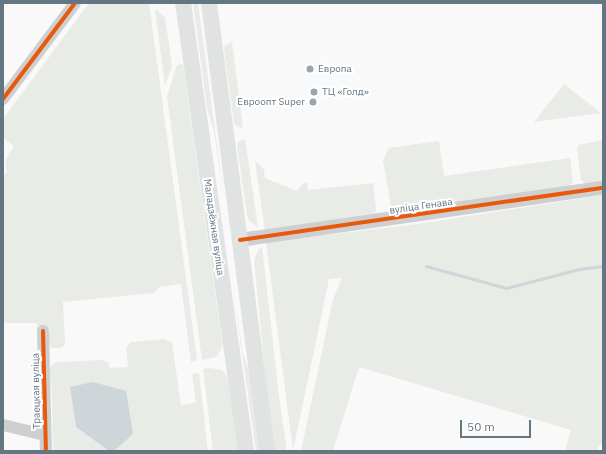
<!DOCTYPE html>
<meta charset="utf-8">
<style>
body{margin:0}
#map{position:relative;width:606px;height:454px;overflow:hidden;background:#f9f9f9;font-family:"IBM Plex Sans",sans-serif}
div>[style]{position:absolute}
.green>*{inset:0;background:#e8ebe6}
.water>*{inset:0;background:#ced6d9}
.stream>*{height:3px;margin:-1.5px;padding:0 1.5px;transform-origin:1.5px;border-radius:1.5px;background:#ced6d9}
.minor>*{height:12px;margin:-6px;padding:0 6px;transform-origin:6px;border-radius:6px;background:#cecfd0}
.tertiary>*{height:14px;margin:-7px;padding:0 7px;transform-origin:7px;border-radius:7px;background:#cecfd0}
.secondary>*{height:16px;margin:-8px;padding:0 8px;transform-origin:8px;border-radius:8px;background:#e1e2e2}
.cycleway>*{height:4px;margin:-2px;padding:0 2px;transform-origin:2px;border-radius:2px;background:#e8590c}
.dots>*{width:11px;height:11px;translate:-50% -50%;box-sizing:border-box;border:2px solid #fff;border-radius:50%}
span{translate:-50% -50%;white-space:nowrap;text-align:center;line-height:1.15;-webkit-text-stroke:4px #fff;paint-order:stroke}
.poi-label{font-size:10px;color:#657683}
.left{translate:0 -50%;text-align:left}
.right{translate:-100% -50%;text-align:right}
.street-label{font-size:10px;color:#657683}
.frame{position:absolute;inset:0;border:4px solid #657683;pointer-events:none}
.scale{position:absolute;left:460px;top:420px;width:71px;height:18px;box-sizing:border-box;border:2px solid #657683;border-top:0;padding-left:5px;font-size:12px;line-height:14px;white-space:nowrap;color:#657683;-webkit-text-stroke:3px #fff;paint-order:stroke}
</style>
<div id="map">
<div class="green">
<div style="clip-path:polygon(89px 3px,149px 3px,197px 360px,191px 362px,181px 284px,159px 287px,154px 293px,63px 302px,65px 345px,61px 348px,52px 348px,48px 345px,47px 328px,37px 328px,37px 323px,3px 323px,3px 177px,7px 172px,5px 162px,14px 146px,3px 138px,3px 119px)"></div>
<div style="clip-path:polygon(193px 3px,198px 3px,224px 198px,214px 131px,207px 108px)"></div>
<div style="clip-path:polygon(155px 9px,165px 17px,172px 66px,165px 86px)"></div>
<div style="clip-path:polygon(232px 42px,243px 128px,240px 128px,234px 124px,224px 49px,225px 45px)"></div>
<div style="clip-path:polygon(183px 64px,222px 343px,222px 348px,216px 357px,202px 360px,167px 96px,177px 65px)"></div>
<div style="clip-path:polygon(564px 84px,601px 113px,534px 122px)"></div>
<div style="clip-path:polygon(245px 139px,258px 227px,250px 222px,247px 215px,237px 146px,238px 142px)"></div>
<div style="clip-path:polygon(603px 140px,603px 182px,584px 183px,581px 180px,577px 149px,578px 145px)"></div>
<div style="clip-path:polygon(439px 141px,444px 176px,570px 158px,573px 182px,569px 187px,392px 211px,383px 161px,389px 148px)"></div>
<div style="clip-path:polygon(255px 161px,264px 169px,265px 178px,297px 191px,303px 183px,307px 183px,308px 190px,373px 183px,376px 210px,375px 213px,265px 231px)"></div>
<div style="clip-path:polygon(603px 195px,603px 445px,601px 444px,596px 451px,565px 451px,571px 430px,359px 367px,333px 451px,301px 451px,333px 299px,342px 278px,329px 279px,293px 451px,266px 242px,418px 224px)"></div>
<div style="clip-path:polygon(262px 246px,279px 396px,287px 451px,273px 451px,254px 260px,257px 252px)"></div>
<div style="clip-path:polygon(232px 282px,243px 353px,250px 375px,260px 451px,256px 451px)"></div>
<div style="clip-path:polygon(164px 339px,172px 343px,181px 405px,196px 403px,192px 374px,199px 373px,208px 451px,114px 451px,133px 434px,129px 414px,76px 427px,109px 451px,53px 451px,52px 391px,49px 370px,52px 365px,57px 362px,102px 360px,109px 363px,109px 368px,128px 367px,126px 348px,131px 342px)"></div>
<div style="clip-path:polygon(210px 368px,222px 370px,227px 377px,240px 451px,213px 451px,203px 369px)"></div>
</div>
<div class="water">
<div style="clip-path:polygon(93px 382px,126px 391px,133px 434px,114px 451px,109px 451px,76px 427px,70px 387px)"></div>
</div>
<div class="stream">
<div style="left:426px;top:266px;width:83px;rotate:15.4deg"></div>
<div style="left:506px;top:288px;width:75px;rotate:-14.6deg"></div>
<div style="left:579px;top:269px;width:24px;rotate:-7deg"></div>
</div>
<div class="minor">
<div style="left:3px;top:99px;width:120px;rotate:-53.1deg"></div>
<div style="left:43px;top:331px;width:120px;rotate:88.6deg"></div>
<div style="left:3px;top:425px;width:43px;rotate:13.4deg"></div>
</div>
<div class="tertiary">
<div style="left:240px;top:240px;width:367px;rotate:-8.2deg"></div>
</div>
<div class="secondary">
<div style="left:183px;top:3px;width:452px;rotate:82deg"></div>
<div style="left:209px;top:3px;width:452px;rotate:82.6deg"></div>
</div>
<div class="cycleway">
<div style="left:3px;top:99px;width:120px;rotate:-53.1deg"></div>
<div style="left:240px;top:240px;width:367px;rotate:-8.2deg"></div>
<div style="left:43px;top:331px;width:120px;rotate:88.6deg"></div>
</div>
<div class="dots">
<div style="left:310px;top:69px;background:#99a4ac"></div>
<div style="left:314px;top:92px;background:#99a4ac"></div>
<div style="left:313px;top:102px;background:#99a4ac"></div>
</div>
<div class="poi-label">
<span class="left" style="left:318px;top:69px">Европа</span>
<span class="left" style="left:322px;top:92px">ТЦ «Голд»</span>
<span class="right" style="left:305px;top:102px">Евроопт Super</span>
</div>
<div class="street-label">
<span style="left:421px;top:206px;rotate:-8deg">вуліца Генава</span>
<span style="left:214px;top:227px;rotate:82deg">Маладзёжная вуліца</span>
<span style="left:36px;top:391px;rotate:-91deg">Траецкая вуліца</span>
</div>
<div class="frame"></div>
<div class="scale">50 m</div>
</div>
